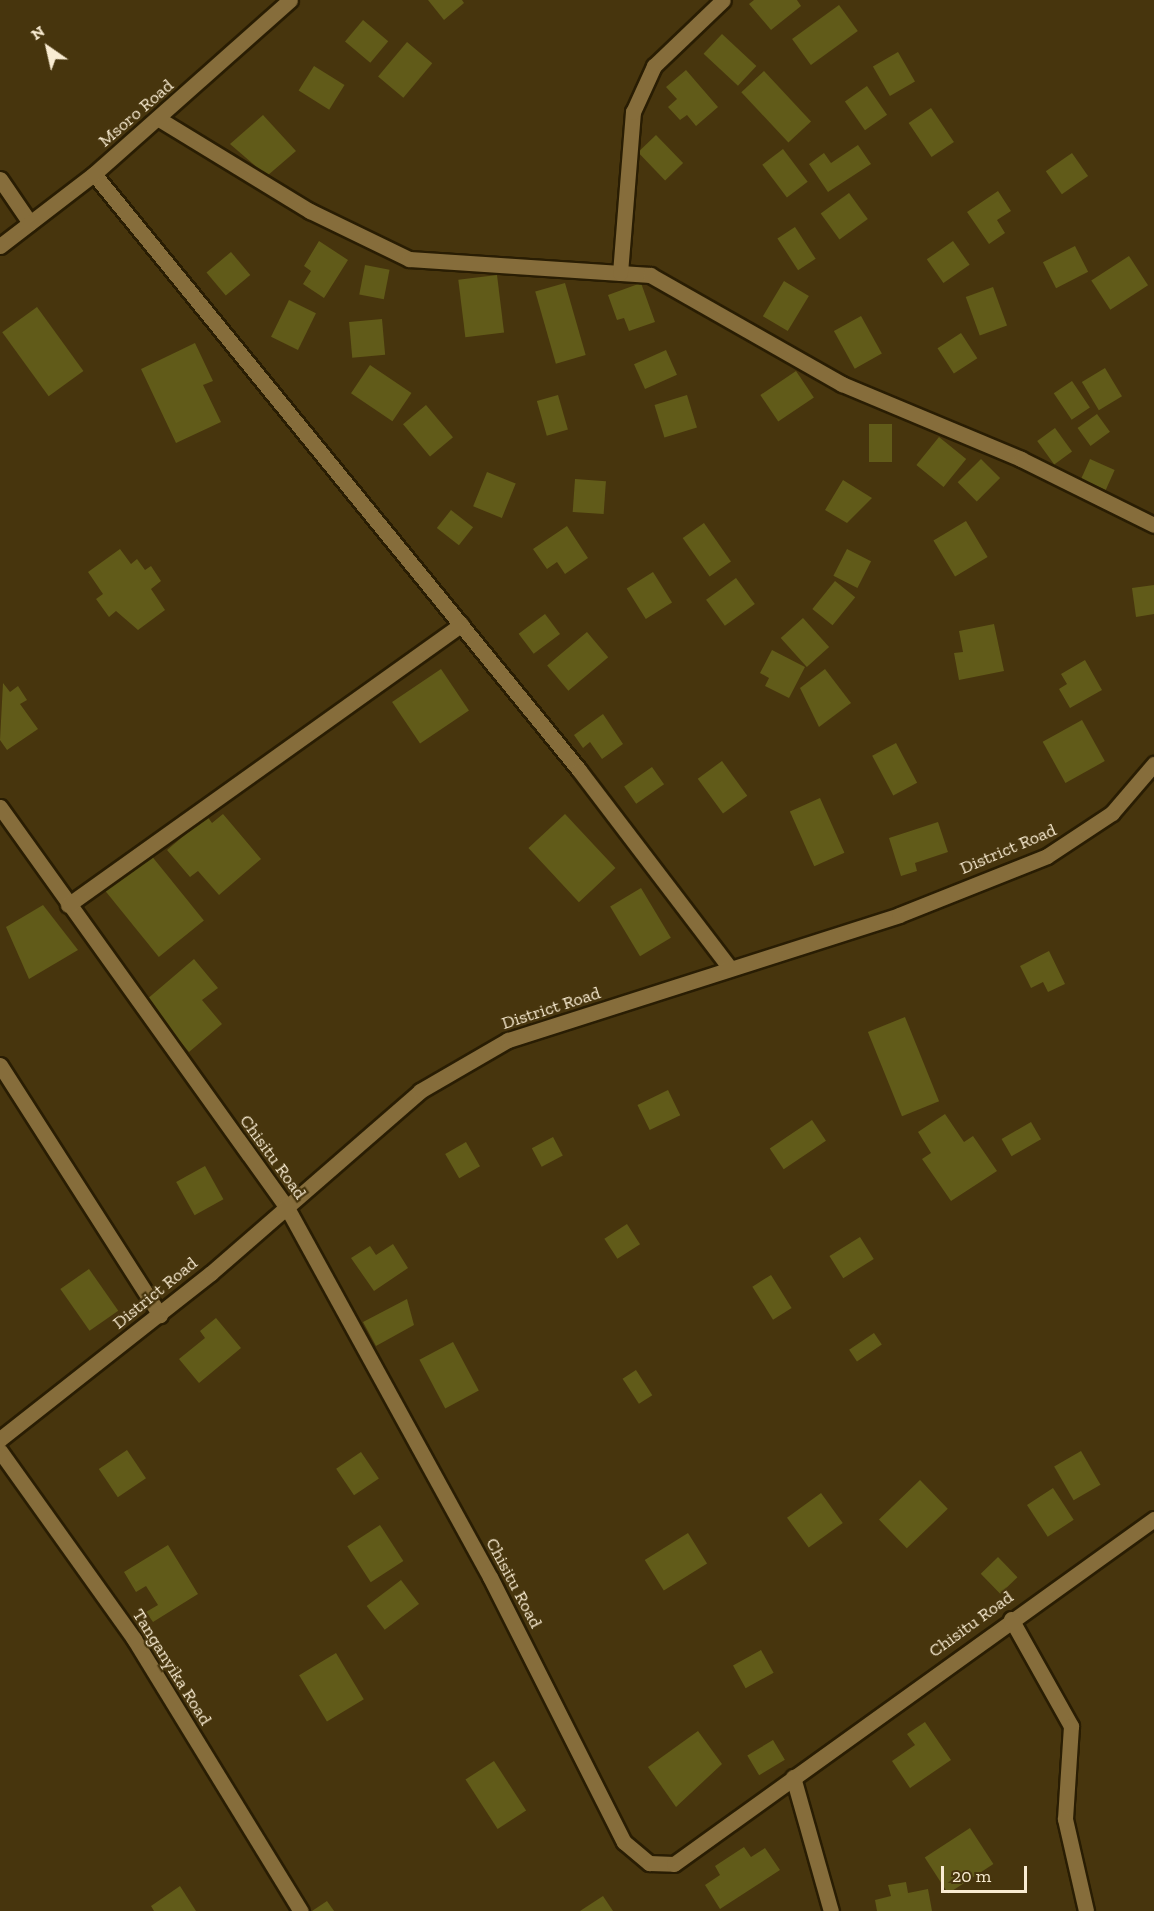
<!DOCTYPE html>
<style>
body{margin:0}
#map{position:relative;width:1154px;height:1911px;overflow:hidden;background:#47350d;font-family:"Zilla Slab",serif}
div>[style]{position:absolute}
.building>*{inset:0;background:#615b19;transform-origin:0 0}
.roads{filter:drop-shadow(2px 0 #291d03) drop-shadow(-2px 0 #291d03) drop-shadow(0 2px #291d03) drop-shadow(0 -2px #291d03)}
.minor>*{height:15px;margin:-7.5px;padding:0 7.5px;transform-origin:7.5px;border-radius:7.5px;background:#866d3b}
.tertiary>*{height:15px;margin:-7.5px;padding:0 7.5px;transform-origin:7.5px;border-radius:7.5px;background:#866d3b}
span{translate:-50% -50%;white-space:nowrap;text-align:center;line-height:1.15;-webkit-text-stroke:4.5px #47350d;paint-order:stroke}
.street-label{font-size:18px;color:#f9ecd2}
.north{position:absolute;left:18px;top:18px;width:60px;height:60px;-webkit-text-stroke:4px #47350d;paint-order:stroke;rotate:326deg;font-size:16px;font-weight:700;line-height:24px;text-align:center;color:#f9ecd2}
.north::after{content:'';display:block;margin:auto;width:21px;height:27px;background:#f9ecd2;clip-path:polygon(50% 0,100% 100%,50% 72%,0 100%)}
.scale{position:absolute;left:941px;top:1866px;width:86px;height:27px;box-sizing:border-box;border:3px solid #f9ecd2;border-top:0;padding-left:8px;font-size:18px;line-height:21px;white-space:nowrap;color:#f9ecd2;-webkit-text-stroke:4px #47350d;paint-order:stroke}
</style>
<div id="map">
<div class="building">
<div style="clip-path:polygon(428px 0,462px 0,464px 3px,444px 20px)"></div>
<div style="clip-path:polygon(754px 0,797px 0,801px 6px,771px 30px,749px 4px)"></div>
<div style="left:839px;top:5px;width:32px;height:58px;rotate:54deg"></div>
<div style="left:363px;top:20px;width:33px;height:28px;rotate:40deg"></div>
<div style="left:722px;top:34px;width:47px;height:27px;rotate:43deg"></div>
<div style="left:407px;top:42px;width:33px;height:45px;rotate:40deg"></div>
<div style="left:898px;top:52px;width:34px;height:29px;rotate:60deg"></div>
<div style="left:314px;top:66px;width:36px;height:29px;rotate:32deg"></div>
<div style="clip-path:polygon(686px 70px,718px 107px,696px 126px,687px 115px,680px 120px,668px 107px,677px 99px,666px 87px)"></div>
<div style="left:764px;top:71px;width:69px;height:31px;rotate:47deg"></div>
<div style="left:867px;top:86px;width:35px;height:27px;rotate:55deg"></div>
<div style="left:931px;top:108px;width:41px;height:27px;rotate:56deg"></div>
<div style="clip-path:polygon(263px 115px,296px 151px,267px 176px,230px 144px)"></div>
<div style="left:656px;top:135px;width:39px;height:25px;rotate:46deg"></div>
<div style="clip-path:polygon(858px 145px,871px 164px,828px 192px,809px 164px,824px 153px,831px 163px)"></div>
<div style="left:783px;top:149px;width:41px;height:26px;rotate:53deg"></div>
<div style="left:1072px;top:153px;width:28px;height:32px;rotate:55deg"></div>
<div style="clip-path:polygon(998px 191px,1011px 211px,997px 220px,1005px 233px,989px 244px,967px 212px)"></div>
<div style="left:849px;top:193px;width:32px;height:35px;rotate:54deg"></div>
<div style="left:795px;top:227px;width:38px;height:21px;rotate:57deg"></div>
<div style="clip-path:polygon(319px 241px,348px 260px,324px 298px,303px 284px,311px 271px,304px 266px)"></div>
<div style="left:953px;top:241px;width:29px;height:32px;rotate:55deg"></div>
<div style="left:1075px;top:246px;width:29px;height:36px;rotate:63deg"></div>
<div style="left:231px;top:252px;width:30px;height:32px;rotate:50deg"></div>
<div style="left:1129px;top:256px;width:35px;height:45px;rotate:57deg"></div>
<div style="left:365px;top:265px;width:25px;height:30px;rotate:11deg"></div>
<div style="left:497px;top:275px;width:58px;height:39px;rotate:83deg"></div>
<div style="left:784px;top:281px;width:29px;height:41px;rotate:31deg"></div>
<div style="left:565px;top:283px;width:75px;height:31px;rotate:74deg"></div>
<div style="clip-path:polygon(641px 283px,655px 322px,629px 331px,624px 318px,617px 320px,608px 295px)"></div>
<div style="left:993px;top:287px;width:41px;height:29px;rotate:70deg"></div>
<div style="left:289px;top:300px;width:30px;height:41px;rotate:26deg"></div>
<div style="left:37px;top:307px;width:79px;height:43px;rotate:54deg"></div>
<div style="left:861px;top:316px;width:43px;height:31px;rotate:61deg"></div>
<div style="left:382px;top:319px;width:36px;height:33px;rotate:85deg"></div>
<div style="left:961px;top:333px;width:30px;height:28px;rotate:57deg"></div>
<div style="clip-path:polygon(195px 343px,213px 381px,203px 385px,221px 422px,176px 443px,141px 369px)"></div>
<div style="left:666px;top:350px;width:27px;height:35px;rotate:66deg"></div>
<div style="left:370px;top:365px;width:50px;height:34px;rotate:34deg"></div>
<div style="left:1105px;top:368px;width:33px;height:27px;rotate:59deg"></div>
<div style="left:796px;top:371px;width:32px;height:43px;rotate:56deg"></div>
<div style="left:1072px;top:381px;width:32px;height:22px;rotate:56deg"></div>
<div style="left:558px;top:395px;width:36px;height:22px;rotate:74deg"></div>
<div style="left:687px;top:395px;width:34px;height:34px;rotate:73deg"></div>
<div style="left:426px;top:405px;width:42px;height:30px;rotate:50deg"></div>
<div style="left:1097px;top:414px;width:22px;height:24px;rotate:54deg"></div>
<div style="left:869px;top:424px;width:23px;height:38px"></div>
<div style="left:1055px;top:428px;width:29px;height:22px;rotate:54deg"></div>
<div style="left:939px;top:437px;width:35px;height:36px;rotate:39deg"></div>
<div style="left:981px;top:459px;width:27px;height:33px;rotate:45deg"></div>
<div style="left:1090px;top:459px;width:27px;height:22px;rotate:24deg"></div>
<div style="left:487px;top:472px;width:31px;height:37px;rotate:22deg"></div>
<div style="left:575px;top:479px;width:31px;height:33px;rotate:4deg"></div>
<div style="clip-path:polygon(843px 480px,872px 498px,847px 523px,825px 510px)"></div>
<div style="left:451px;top:510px;width:28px;height:23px;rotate:38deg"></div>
<div style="left:966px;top:521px;width:42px;height:38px;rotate:59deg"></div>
<div style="left:704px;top:523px;width:47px;height:26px;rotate:55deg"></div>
<div style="clip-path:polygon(567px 526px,588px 558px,565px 574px,557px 562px,547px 569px,533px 549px)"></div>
<div style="clip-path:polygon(120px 549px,131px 564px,137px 559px,145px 570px,151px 566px,161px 581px,151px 589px,165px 610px,138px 630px,116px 611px,109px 617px,96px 599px,103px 594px,88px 572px)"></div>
<div style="left:847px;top:549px;width:27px;height:30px;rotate:27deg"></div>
<div style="left:653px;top:572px;width:36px;height:31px;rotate:58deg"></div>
<div style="left:736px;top:578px;width:32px;height:37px;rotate:54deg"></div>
<div style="left:835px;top:581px;width:26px;height:36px;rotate:39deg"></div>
<div style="clip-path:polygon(1154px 585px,1154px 614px,1136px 617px,1132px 588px)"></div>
<div style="left:545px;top:614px;width:25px;height:33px;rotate:53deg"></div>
<div style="left:803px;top:618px;width:39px;height:30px;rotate:48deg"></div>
<div style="clip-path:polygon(994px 624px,1004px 671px,959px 680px,954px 653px,963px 652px,959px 631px)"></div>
<div style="left:587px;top:632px;width:33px;height:52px;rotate:50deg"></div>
<div style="clip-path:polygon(772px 650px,805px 667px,789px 698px,765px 686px,769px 678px,760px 673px)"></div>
<div style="clip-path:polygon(1085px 660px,1102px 690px,1070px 708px,1059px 689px,1067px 684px,1061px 674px)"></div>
<div style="left:441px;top:669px;width:50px;height:59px;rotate:56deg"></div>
<div style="clip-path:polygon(825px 669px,851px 703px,819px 727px,800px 688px)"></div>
<div style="clip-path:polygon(3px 683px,10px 692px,18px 686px,27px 700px,20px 704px,38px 729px,7px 750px,0 740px)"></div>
<div style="clip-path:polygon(603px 714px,623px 744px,602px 759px,590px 742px,583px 748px,574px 735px)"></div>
<div style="left:1082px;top:720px;width:47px;height:45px;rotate:61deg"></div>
<div style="left:896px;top:743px;width:45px;height:27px;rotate:62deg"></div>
<div style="left:722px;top:761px;width:43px;height:30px;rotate:54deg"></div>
<div style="left:652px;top:767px;width:21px;height:34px;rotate:55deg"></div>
<div style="left:820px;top:798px;width:60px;height:33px;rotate:66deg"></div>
<div style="clip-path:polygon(223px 814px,261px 859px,219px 895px,198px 871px,190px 877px,167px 850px,207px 816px,212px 823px)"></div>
<div style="left:565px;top:814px;width:74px;height:50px;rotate:47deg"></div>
<div style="clip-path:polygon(938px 822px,948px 852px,915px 863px,917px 871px,901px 876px,889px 838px)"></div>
<div style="left:146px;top:849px;width:92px;height:58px;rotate:51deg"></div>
<div style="left:641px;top:888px;width:58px;height:36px;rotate:59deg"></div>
<div style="clip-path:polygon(43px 905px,78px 950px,29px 979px,6px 927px)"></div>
<div style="clip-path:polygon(1049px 951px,1065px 984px,1048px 992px,1043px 982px,1031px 988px,1020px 966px)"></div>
<div style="clip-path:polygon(194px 959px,218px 988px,202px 1000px,222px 1024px,189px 1052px,146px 1000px)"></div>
<div style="left:905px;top:1017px;width:91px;height:40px;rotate:68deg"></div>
<div style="left:668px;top:1090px;width:28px;height:34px;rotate:64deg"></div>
<div style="clip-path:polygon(945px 1114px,964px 1142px,973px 1136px,997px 1171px,951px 1201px,922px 1159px,931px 1153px,918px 1132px)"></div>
<div style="left:812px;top:1120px;width:25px;height:51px;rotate:56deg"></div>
<div style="left:1031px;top:1122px;width:20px;height:34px;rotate:60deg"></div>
<div style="left:553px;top:1137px;width:21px;height:24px;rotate:62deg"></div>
<div style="left:466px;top:1142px;width:28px;height:24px;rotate:60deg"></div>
<div style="left:205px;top:1166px;width:38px;height:33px;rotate:61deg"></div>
<div style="left:627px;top:1224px;width:24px;height:27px;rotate:57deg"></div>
<div style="left:860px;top:1237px;width:26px;height:36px;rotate:58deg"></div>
<div style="clip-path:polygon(393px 1244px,408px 1268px,374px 1291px,351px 1258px,370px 1246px,376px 1255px)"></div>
<div style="left:89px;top:1269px;width:51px;height:35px;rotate:55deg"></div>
<div style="left:771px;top:1275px;width:39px;height:22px;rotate:58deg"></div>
<div style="clip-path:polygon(407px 1299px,414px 1325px,376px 1346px,363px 1322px)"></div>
<div style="clip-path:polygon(216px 1318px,241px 1348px,199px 1383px,179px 1359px,205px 1338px,200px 1331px)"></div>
<div style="left:874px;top:1333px;width:14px;height:30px;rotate:56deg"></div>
<div style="left:453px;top:1342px;width:55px;height:38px;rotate:62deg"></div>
<div style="left:636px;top:1370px;width:30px;height:16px;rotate:57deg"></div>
<div style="left:127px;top:1450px;width:34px;height:34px;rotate:56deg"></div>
<div style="left:1081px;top:1451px;width:39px;height:31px;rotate:60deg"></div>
<div style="left:361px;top:1452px;width:32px;height:30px;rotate:56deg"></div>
<div style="left:920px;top:1480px;width:40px;height:57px;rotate:46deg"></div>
<div style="left:1053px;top:1488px;width:38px;height:31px;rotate:57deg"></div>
<div style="left:821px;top:1493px;width:37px;height:42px;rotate:54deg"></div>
<div style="left:380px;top:1525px;width:43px;height:39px;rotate:57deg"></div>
<div style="left:688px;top:1533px;width:36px;height:51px;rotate:58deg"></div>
<div style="clip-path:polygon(168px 1545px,198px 1594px,153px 1622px,146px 1612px,158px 1605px,146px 1586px,136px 1592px,124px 1572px)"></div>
<div style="left:998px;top:1557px;width:28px;height:24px;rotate:46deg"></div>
<div style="left:401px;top:1580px;width:30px;height:43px;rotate:53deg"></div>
<div style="left:761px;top:1650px;width:26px;height:32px;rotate:61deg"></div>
<div style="left:336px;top:1653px;width:54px;height:43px;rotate:59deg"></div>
<div style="clip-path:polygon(925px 1722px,951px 1760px,910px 1788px,892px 1761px,915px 1745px,907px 1734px)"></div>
<div style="clip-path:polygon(698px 1731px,722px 1764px,676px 1807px,648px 1767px)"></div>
<div style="left:773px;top:1740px;width:23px;height:30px;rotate:59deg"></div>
<div style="left:494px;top:1761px;width:59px;height:34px;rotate:57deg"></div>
<div style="left:970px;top:1828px;width:43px;height:54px;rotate:57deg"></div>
<div style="clip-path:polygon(744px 1847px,751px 1857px,765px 1848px,780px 1870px,720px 1909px,705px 1885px,720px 1875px,715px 1866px)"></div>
<div style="clip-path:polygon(906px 1882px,908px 1893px,928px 1889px,932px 1911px,877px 1911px,875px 1900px,891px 1896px,888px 1885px)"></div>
<div style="clip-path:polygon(180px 1886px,196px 1911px,154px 1911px,151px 1906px)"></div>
<div style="clip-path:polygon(603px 1896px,613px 1911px,580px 1911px)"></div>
<div style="clip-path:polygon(327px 1901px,334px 1911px,312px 1911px)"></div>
</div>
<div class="roads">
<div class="minor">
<div style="left:159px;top:119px;width:177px;rotate:31.4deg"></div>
<div style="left:310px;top:211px;width:110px;rotate:25.9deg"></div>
<div style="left:409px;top:259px;width:242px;rotate:3.8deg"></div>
<div style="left:650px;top:275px;width:221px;rotate:29.6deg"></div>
<div style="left:842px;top:384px;width:194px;rotate:22.7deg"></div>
<div style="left:1021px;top:459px;width:148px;rotate:26.4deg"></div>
<div style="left:94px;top:174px;width:768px;rotate:50.86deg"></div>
<div style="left:579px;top:770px;width:248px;rotate:52.7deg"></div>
<div style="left:0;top:179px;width:53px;rotate:55.7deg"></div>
<div style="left:620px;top:273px;width:162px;rotate:-85.4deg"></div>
<div style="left:633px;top:112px;width:51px;rotate:-65.5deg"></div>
<div style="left:654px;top:66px;width:95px;rotate:-43.7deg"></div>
<div style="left:0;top:807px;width:491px;rotate:54.4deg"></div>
<div style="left:286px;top:1206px;width:423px;rotate:61.2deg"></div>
<div style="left:490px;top:1577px;width:297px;rotate:63.2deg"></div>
<div style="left:624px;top:1842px;width:33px;rotate:40deg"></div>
<div style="left:649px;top:1863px;width:25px;rotate:2deg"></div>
<div style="left:674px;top:1864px;width:591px;rotate:-35.71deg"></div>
<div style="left:68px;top:905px;width:483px;rotate:-35.5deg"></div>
<div style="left:0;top:1065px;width:297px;rotate:57.4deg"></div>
<div style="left:0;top:1439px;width:268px;rotate:-38.2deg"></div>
<div style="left:211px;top:1273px;width:277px;rotate:-41deg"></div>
<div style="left:420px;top:1091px;width:102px;rotate:-30.1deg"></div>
<div style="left:508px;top:1040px;width:410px;rotate:-17.7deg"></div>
<div style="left:899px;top:915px;width:159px;rotate:-21.7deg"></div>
<div style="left:1047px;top:856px;width:78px;rotate:-33.5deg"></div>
<div style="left:1112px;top:813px;width:65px;rotate:-49.4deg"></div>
<div style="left:0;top:1451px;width:231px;rotate:54.5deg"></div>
<div style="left:134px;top:1639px;width:319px;rotate:58.5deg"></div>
<div style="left:1011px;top:1619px;width:123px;rotate:60.7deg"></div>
<div style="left:1071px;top:1726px;width:93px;rotate:93.7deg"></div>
<div style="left:1065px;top:1819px;width:94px;rotate:77.1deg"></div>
<div style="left:793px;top:1777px;width:139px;rotate:74.2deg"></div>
</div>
<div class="tertiary">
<div style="left:0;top:246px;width:118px;rotate:-37.5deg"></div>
<div style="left:94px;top:174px;width:262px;rotate:-41.6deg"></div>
</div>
</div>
<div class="street-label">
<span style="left:136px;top:113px;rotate:-41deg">Msoro Road</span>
<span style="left:1008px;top:849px;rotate:-23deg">District Road</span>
<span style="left:551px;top:1008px;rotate:-18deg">District Road</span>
<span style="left:273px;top:1157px;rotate:54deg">Chisitu Road</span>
<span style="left:155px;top:1293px;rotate:-39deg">District Road</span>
<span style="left:514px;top:1583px;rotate:62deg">Chisitu Road</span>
<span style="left:971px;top:1624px;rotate:-36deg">Chisitu Road</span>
<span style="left:172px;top:1667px;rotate:58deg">Tanganyika Road</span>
</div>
<div class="north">N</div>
<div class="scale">20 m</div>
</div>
